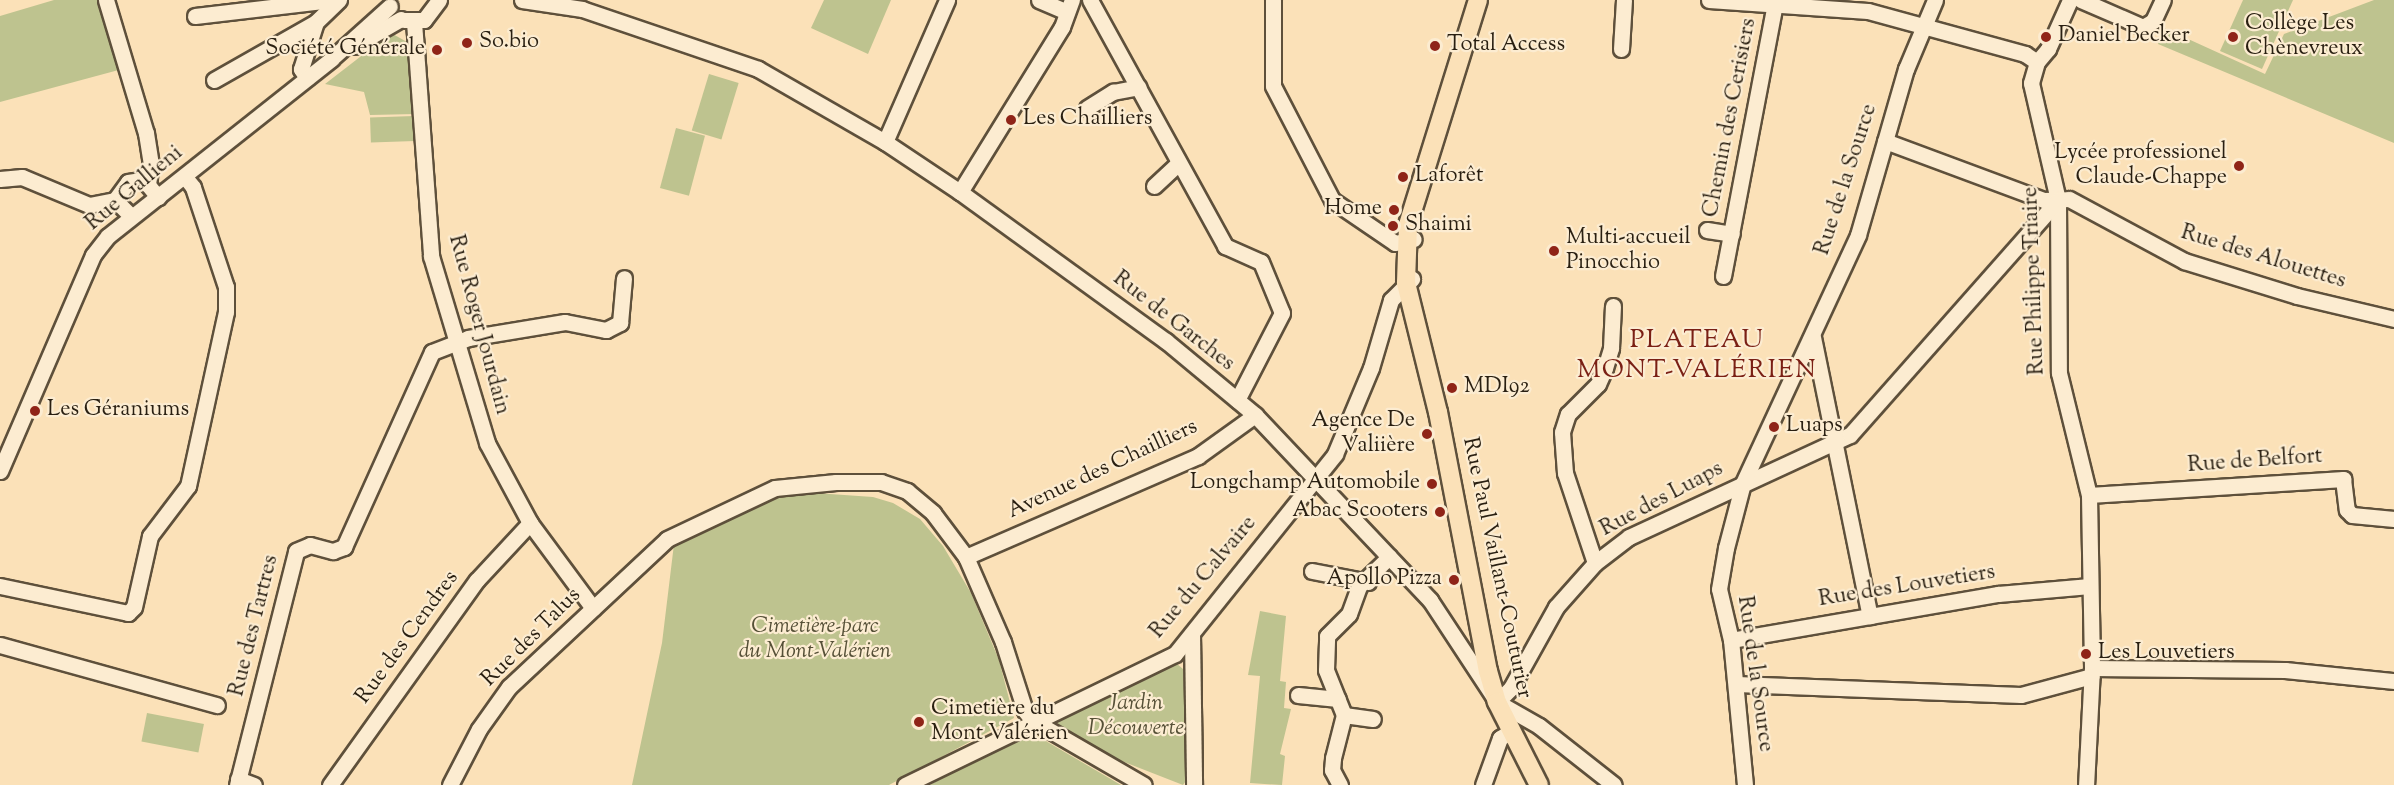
<!DOCTYPE html>
<meta charset="utf-8">
<style>
body{margin:0}
#map{position:relative;width:2394px;height:785px;overflow:hidden;background:#fbe1b8;font-family:"Sorts Mill Goudy",serif}
div>[style]{position:absolute}
.green>*{inset:0;background:#bec38f;transform-origin:0 0}
.roads{filter:drop-shadow(2px 0 #5e503b) drop-shadow(-2px 0 #5e503b) drop-shadow(0 2px #5e503b) drop-shadow(0 -2px #5e503b)}
.minor>*{height:15px;margin:-7.5px;padding:0 7.5px;transform-origin:7.5px;border-radius:7.5px;background:#fcecd1}
.major>*{height:18px;margin:-9px;padding:0 9px;transform-origin:9px;border-radius:9px;background:#fbe1b8}
.dots>*{width:16px;height:16px;translate:-50% -50%;box-sizing:border-box;border:3px solid #fcecd1;border-radius:50%}
span{translate:-50% -50%;white-space:nowrap;text-align:center;line-height:1.15;-webkit-text-stroke:4.5px #fcecd1;paint-order:stroke}
.poi-label{font-size:22px;color:#291f11}
.left{translate:0 -50%;text-align:left}
.right{translate:-100% -50%;text-align:right}
.street-label{font-size:22px;color:#291f11}
.park-label{font-size:22px;color:#565037;font-style:italic}
.quarter-label{font-size:26px;color:#7a1f14;letter-spacing:1.5px}
</style>
<div id="map">
<div class="green">
<div style="clip-path:polygon(54px 0,106px 0,126px 68px,0 102px,0 16px)"></div>
<div style="clip-path:polygon(824px 0,891px 0,868px 54px,811px 28px)"></div>
<div style="clip-path:polygon(2243px 0,2293px 0,2262px 69px,2220px 51px)"></div>
<div style="clip-path:polygon(2374px 0,2394px 0,2394px 143px,2158px 44px,2164px 28px,2265px 74px,2284px 34px)"></div>
<div style="clip-path:polygon(391px 33px,407px 42px,416px 114px,370px 115px,364px 92px,325px 84px)"></div>
<div style="left:709px;top:74px;width:31px;height:59px;rotate:17deg"></div>
<div style="left:414px;top:116px;width:25px;height:44px;rotate:88deg"></div>
<div style="left:676px;top:128px;width:30px;height:62px;rotate:15deg"></div>
<div style="clip-path:polygon(801px 492px,873px 497px,893px 503px,920px 519px,943px 546px,971px 593px,999px 660px,1014px 718px,889px 785px,632px 785px,662px 643px,674px 544px,784px 494px)"></div>
<div style="clip-path:polygon(1260px 611px,1286px 616px,1280px 681px,1286px 682px,1284px 708px,1291px 709px,1280px 754px,1285px 756px,1282px 785px,1250px 783px,1260px 676px,1248px 675px)"></div>
<div style="clip-path:polygon(1176px 663px,1183px 669px,1188px 765px,1189px 777px,1183px 785px,1114px 758px,1058px 724px,1059px 717px)"></div>
<div style="left:147px;top:713px;width:58px;height:29px;rotate:11deg"></div>
<div style="clip-path:polygon(1027px 730px,1121px 785px,930px 785px)"></div>
</div>
<div class="roads">
<div class="minor">
<div style="left:106px;top:0;width:139px;rotate:73.3deg"></div>
<div style="left:146px;top:133px;width:30px;rotate:81deg"></div>
<div style="left:151px;top:163px;width:22px;rotate:98deg"></div>
<div style="left:148px;top:185px;width:16px;rotate:50deg"></div>
<div style="left:522px;top:0;width:61px;rotate:8.5deg"></div>
<div style="left:582px;top:9px;width:186px;rotate:18.8deg"></div>
<div style="left:758px;top:69px;width:146px;rotate:29.9deg"></div>
<div style="left:885px;top:142px;width:90px;rotate:33.7deg"></div>
<div style="left:960px;top:192px;width:254px;rotate:35.9deg"></div>
<div style="left:1166px;top:341px;width:116px;rotate:39.7deg"></div>
<div style="left:1255px;top:415px;width:255px;rotate:46.6deg"></div>
<div style="left:1430px;top:600px;width:122px;rotate:56.7deg"></div>
<div style="left:1497px;top:702px;width:48px;rotate:29.7deg"></div>
<div style="left:1539px;top:726px;width:95px;rotate:38.2deg"></div>
<div style="left:1039px;top:0;width:30px;rotate:23deg"></div>
<div style="left:1090px;top:0;width:281px;rotate:61.2deg"></div>
<div style="left:1225px;top:246px;width:39px;rotate:24deg"></div>
<div style="left:1261px;top:262px;width:55px;rotate:67.6deg"></div>
<div style="left:1282px;top:313px;width:98px;rotate:117.3deg"></div>
<div style="left:1273px;top:0;width:86px;rotate:90deg"></div>
<div style="left:1273px;top:86px;width:128px;rotate:62.6deg"></div>
<div style="left:1332px;top:200px;width:76px;rotate:34.3deg"></div>
<div style="left:1395px;top:243px;width:19px;rotate:-12deg"></div>
<div style="left:1709px;top:0;width:159px;rotate:4deg"></div>
<div style="left:1868px;top:11px;width:163px;rotate:15.3deg"></div>
<div style="left:2025px;top:54px;width:14px;rotate:34deg"></div>
<div style="left:2070px;top:0;width:54px;rotate:114.2deg"></div>
<div style="left:2048px;top:49px;width:17px;rotate:130deg"></div>
<div style="left:2037px;top:62px;width:22px;rotate:106deg"></div>
<div style="left:2031px;top:83px;width:120px;rotate:77deg"></div>
<div style="left:2058px;top:200px;width:173px;rotate:89.7deg"></div>
<div style="left:2059px;top:373px;width:126px;rotate:76.2deg"></div>
<div style="left:2089px;top:495px;width:173px;rotate:89deg"></div>
<div style="left:2092px;top:668px;width:117px;rotate:92.9deg"></div>
<div style="left:2081px;top:0;width:68px;rotate:23.5deg"></div>
<div style="left:2143px;top:27px;width:12px;rotate:-31deg"></div>
<div style="left:2153px;top:21px;width:23px;rotate:-65deg"></div>
<div style="left:195px;top:16px;width:137px;rotate:-6.7deg"></div>
<div style="left:404px;top:20px;width:20px"></div>
<div style="left:424px;top:20px;width:25px;rotate:-53deg"></div>
<div style="left:414px;top:22px;width:235px;rotate:85.8deg"></div>
<div style="left:431px;top:256px;width:195px;rotate:73.3deg"></div>
<div style="left:487px;top:443px;width:91px;rotate:61.7deg"></div>
<div style="left:530px;top:523px;width:106px;rotate:53.5deg"></div>
<div style="left:354px;top:46px;width:54px;rotate:-29.9deg"></div>
<div style="left:1621px;top:49px;width:49px;rotate:-86.5deg"></div>
<div style="left:307px;top:78px;width:11px;rotate:-124deg"></div>
<div style="left:301px;top:69px;width:49px;rotate:-72.3deg"></div>
<div style="left:214px;top:80px;width:117px;rotate:-29.6deg"></div>
<div style="left:316px;top:22px;width:32px;rotate:-44deg"></div>
<div style="left:1087px;top:108px;width:31px;rotate:-32deg"></div>
<div style="left:1113px;top:92px;width:26px;rotate:-11deg"></div>
<div style="left:1885px;top:141px;width:170px;rotate:20.4deg"></div>
<div style="left:2044px;top:200px;width:25px;rotate:-2deg"></div>
<div style="left:2069px;top:199px;width:131px;rotate:28.3deg"></div>
<div style="left:2184px;top:261px;width:118px;rotate:17.2deg"></div>
<div style="left:2297px;top:296px;width:100px;rotate:13.3deg"></div>
<div style="left:885px;top:142px;width:155px;rotate:-66.4deg"></div>
<div style="left:0;top:179px;width:22px;rotate:-5deg"></div>
<div style="left:22px;top:177px;width:73px;rotate:22.7deg"></div>
<div style="left:89px;top:205px;width:26px;rotate:-11deg"></div>
<div style="left:115px;top:200px;width:23px;rotate:45deg"></div>
<div style="left:1154px;top:186px;width:33px;rotate:-43deg"></div>
<div style="left:960px;top:192px;width:194px;rotate:-58.3deg"></div>
<div style="left:1062px;top:27px;width:29px;rotate:-70deg"></div>
<div style="left:115px;top:200px;width:22px;rotate:-54deg"></div>
<div style="left:128px;top:182px;width:20px;rotate:-9deg"></div>
<div style="left:1707px;top:230px;width:25px;rotate:9deg"></div>
<div style="left:1723px;top:276px;width:277px;rotate:-79.2deg"></div>
<div style="left:1813px;top:337px;width:285px;rotate:78.5deg"></div>
<div style="left:0;top:471px;width:235px;rotate:-66.7deg"></div>
<div style="left:93px;top:255px;width:24px;rotate:-52deg"></div>
<div style="left:108px;top:236px;width:285px;rotate:-38.4deg"></div>
<div style="left:331px;top:59px;width:79px;rotate:-41.9deg"></div>
<div style="left:2089px;top:495px;width:255px;rotate:-3.6deg"></div>
<div style="left:2343px;top:479px;width:31px;rotate:83deg"></div>
<div style="left:2347px;top:510px;width:7px;rotate:45deg"></div>
<div style="left:2352px;top:515px;width:42px;rotate:5.4deg"></div>
<div style="left:966px;top:557px;width:253px;rotate:-23.5deg"></div>
<div style="left:1198px;top:456px;width:70px;rotate:-35.7deg"></div>
<div style="left:1595px;top:563px;width:95px;rotate:-108.4deg"></div>
<div style="left:1565px;top:473px;width:41px;rotate:-94.2deg"></div>
<div style="left:1562px;top:432px;width:19px;rotate:-72deg"></div>
<div style="left:1568px;top:414px;width:42px;rotate:-45deg"></div>
<div style="left:1598px;top:384px;width:17px;rotate:-66deg"></div>
<div style="left:1605px;top:368px;width:21px;rotate:-73deg"></div>
<div style="left:1611px;top:348px;width:42px;rotate:-87.3deg"></div>
<div style="left:1312px;top:571px;width:57px;rotate:11.1deg"></div>
<div style="left:0;top:586px;width:131px;rotate:11.9deg"></div>
<div style="left:128px;top:613px;width:8px;rotate:-45deg"></div>
<div style="left:134px;top:607px;width:73px;rotate:-77.3deg"></div>
<div style="left:150px;top:536px;width:63px;rotate:-52.8deg"></div>
<div style="left:188px;top:486px;width:178px;rotate:-77.7deg"></div>
<div style="left:226px;top:312px;width:25px;rotate:-90deg"></div>
<div style="left:226px;top:287px;width:105px;rotate:-108.3deg"></div>
<div style="left:193px;top:187px;width:13px;rotate:-129deg"></div>
<div style="left:1192px;top:634px;width:151px;rotate:89.2deg"></div>
<div style="left:1731px;top:640px;width:271px;rotate:-9.8deg"></div>
<div style="left:1998px;top:594px;width:92px;rotate:-5deg"></div>
<div style="left:0;top:645px;width:225px;rotate:15.5deg"></div>
<div style="left:2092px;top:668px;width:193px;rotate:0.6deg"></div>
<div style="left:2285px;top:670px;width:110px;rotate:5.8deg"></div>
<div style="left:1736px;top:684px;width:285px;rotate:2.2deg"></div>
<div style="left:2021px;top:695px;width:73px;rotate:-15deg"></div>
<div style="left:1298px;top:695px;width:40px;rotate:5.7deg"></div>
<div style="left:1497px;top:702px;width:20px;rotate:-45deg"></div>
<div style="left:1511px;top:688px;width:93px;rotate:-60.9deg"></div>
<div style="left:1556px;top:607px;width:59px;rotate:-48.4deg"></div>
<div style="left:1595px;top:563px;width:43px;rotate:-37.4deg"></div>
<div style="left:1629px;top:537px;width:243px;rotate:-24.8deg"></div>
<div style="left:1850px;top:435px;width:314px;rotate:-48.5deg"></div>
<div style="left:1344px;top:715px;width:29px;rotate:8deg"></div>
<div style="left:238px;top:779px;width:17px;rotate:21deg"></div>
<div style="left:237px;top:785px;width:241px;rotate:-75.8deg"></div>
<div style="left:296px;top:551px;width:15px;rotate:-23deg"></div>
<div style="left:310px;top:545px;width:24px;rotate:15deg"></div>
<div style="left:333px;top:551px;width:12px;rotate:-20deg"></div>
<div style="left:344px;top:547px;width:214px;rotate:-65.7deg"></div>
<div style="left:432px;top:352px;width:39px;rotate:-21deg"></div>
<div style="left:468px;top:338px;width:98px;rotate:-9.4deg"></div>
<div style="left:565px;top:322px;width:42px;rotate:11deg"></div>
<div style="left:606px;top:330px;width:16px;rotate:-27deg"></div>
<div style="left:620px;top:323px;width:45px;rotate:-84.9deg"></div>
<div style="left:330px;top:785px;width:252px;rotate:-54.4deg"></div>
<div style="left:477px;top:580px;width:78px;rotate:-47.1deg"></div>
<div style="left:450px;top:785px;width:63px;rotate:-62.6deg"></div>
<div style="left:479px;top:729px;width:52px;rotate:-54.5deg"></div>
<div style="left:509px;top:687px;width:216px;rotate:-43.1deg"></div>
<div style="left:667px;top:539px;width:119px;rotate:-25.3deg"></div>
<div style="left:775px;top:488px;width:61px;rotate:-5.6deg"></div>
<div style="left:836px;top:482px;width:45px"></div>
<div style="left:881px;top:482px;width:28px;rotate:19deg"></div>
<div style="left:907px;top:491px;width:34px;rotate:40deg"></div>
<div style="left:933px;top:513px;width:55px;rotate:53.1deg"></div>
<div style="left:966px;top:557px;width:93px;rotate:66.5deg"></div>
<div style="left:1003px;top:642px;width:72px;rotate:72.3deg"></div>
<div style="left:1025px;top:711px;width:11px;rotate:52deg"></div>
<div style="left:1032px;top:720px;width:129px;rotate:30.1deg"></div>
<div style="left:905px;top:785px;width:300px;rotate:-25.9deg"></div>
<div style="left:1175px;top:654px;width:256px;rotate:-51.3deg"></div>
<div style="left:1335px;top:454px;width:93px;rotate:-67.3deg"></div>
<div style="left:1371px;top:368px;width:71px;rotate:-73.6deg"></div>
<div style="left:1391px;top:300px;width:30px;rotate:-45deg"></div>
<div style="left:1340px;top:785px;width:17px;rotate:-118deg"></div>
<div style="left:1332px;top:770px;width:12px;rotate:-85deg"></div>
<div style="left:1333px;top:758px;width:44px;rotate:-75.7deg"></div>
<div style="left:1344px;top:715px;width:48px;rotate:-111.8deg"></div>
<div style="left:1326px;top:670px;width:34px;rotate:-88deg"></div>
<div style="left:1327px;top:636px;width:31px;rotate:-45deg"></div>
<div style="left:1349px;top:614px;width:30px;rotate:-70deg"></div>
<div style="left:1359px;top:586px;width:42px;rotate:-44deg"></div>
<div style="left:1483px;top:785px;width:50px;rotate:-70.1deg"></div>
<div style="left:1500px;top:738px;width:13px;rotate:-32deg"></div>
<div style="left:1745px;top:785px;width:146px;rotate:-95.5deg"></div>
<div style="left:1731px;top:640px;width:52px;rotate:-103.2deg"></div>
<div style="left:1719px;top:589px;width:42px;rotate:-80.3deg"></div>
<div style="left:1726px;top:548px;width:67px;rotate:-75.3deg"></div>
<div style="left:1743px;top:483px;width:273px;rotate:-65.1deg"></div>
<div style="left:1858px;top:235px;width:173px;rotate:-73.9deg"></div>
<div style="left:1906px;top:69px;width:75px;rotate:-67.2deg"></div>
</div>
<div class="major">
<div style="left:1478px;top:0;width:236px;rotate:107.3deg"></div>
<div style="left:1408px;top:225px;width:58px;rotate:92deg"></div>
<div style="left:1406px;top:283px;width:133px;rotate:76.1deg"></div>
<div style="left:1438px;top:412px;width:264px;rotate:79.1deg"></div>
<div style="left:1488px;top:671px;width:32px;rotate:74deg"></div>
<div style="left:1497px;top:702px;width:93px;rotate:63.2deg"></div>
</div>
</div>
<div class="dots">
<div style="left:2046px;top:37px;background:#8f2418"></div>
<div style="left:2233px;top:37px;background:#8f2418"></div>
<div style="left:467px;top:43px;background:#8f2418"></div>
<div style="left:1435px;top:46px;background:#8f2418"></div>
<div style="left:437px;top:50px;background:#8f2418"></div>
<div style="left:1011px;top:120px;background:#8f2418"></div>
<div style="left:2239px;top:166px;background:#8f2418"></div>
<div style="left:1403px;top:177px;background:#8f2418"></div>
<div style="left:1394px;top:210px;background:#8f2418"></div>
<div style="left:1393px;top:226px;background:#8f2418"></div>
<div style="left:1554px;top:251px;background:#8f2418"></div>
<div style="left:1452px;top:388px;background:#8f2418"></div>
<div style="left:35px;top:411px;background:#8f2418"></div>
<div style="left:1774px;top:427px;background:#8f2418"></div>
<div style="left:1427px;top:434px;background:#8f2418"></div>
<div style="left:1432px;top:484px;background:#8f2418"></div>
<div style="left:1440px;top:512px;background:#8f2418"></div>
<div style="left:1454px;top:580px;background:#8f2418"></div>
<div style="left:2086px;top:654px;background:#8f2418"></div>
<div style="left:919px;top:722px;background:#8f2418"></div>
</div>
<div class="poi-label">
<span class="left" style="left:2245px;top:37px">Collège Les<br>Chènevreux</span>
<span class="left" style="left:2058px;top:37px">Daniel Becker</span>
<span class="left" style="left:479px;top:43px">So.bio</span>
<span class="left" style="left:1447px;top:46px">Total Access</span>
<span class="right" style="left:425px;top:50px">Société Générale</span>
<span class="left" style="left:1023px;top:120px">Les Chailliers</span>
<span class="right" style="left:2227px;top:166px">Lycée professionel<br>Claude-Chappe</span>
<span class="left" style="left:1415px;top:177px">Laforêt</span>
<span class="right" style="left:1382px;top:210px">Home</span>
<span class="left" style="left:1405px;top:226px">Shaimi</span>
<span class="left" style="left:1566px;top:251px">Multi-accueil<br>Pinocchio</span>
<span class="left" style="left:1464px;top:388px">MDI92</span>
<span class="left" style="left:47px;top:411px">Les Géraniums</span>
<span class="right" style="left:1415px;top:434px">Agence De<br>Valiière</span>
<span class="left" style="left:1786px;top:427px">Luaps</span>
<span class="right" style="left:1420px;top:484px">Longchamp Automobile</span>
<span class="right" style="left:1428px;top:512px">Abac Scooters</span>
<span class="right" style="left:1442px;top:580px">Apollo Pizza</span>
<span class="left" style="left:2098px;top:654px">Les Louvetiers</span>
<span class="left" style="left:931px;top:722px">Cimetière du<br>Mont Valérien</span>
</div>
<div class="street-label">
<span style="left:1731px;top:118px;rotate:-79deg">Chemin des Cerisiers</span>
<span style="left:1847px;top:180px;rotate:-72deg">Rue de la Source</span>
<span style="left:135px;top:189px;rotate:-40deg">Rue Gallieni</span>
<span style="left:2263px;top:258px;rotate:17deg">Rue des Alouettes</span>
<span style="left:2035px;top:281px;rotate:-92deg">Rue Philippe Triaire</span>
<span style="left:1173px;top:322px;rotate:38deg">Rue de Garches</span>
<span style="left:478px;top:325px;rotate:75deg">Rue Roger Jourdain</span>
<span style="left:2255px;top:462px;rotate:-4deg">Rue de Belfort</span>
<span style="left:1103px;top:470px;rotate:-25deg">Avenue des Chailliers</span>
<span style="left:1662px;top:500px;rotate:-28deg">Rue des Luaps</span>
<span style="left:1496px;top:568px;rotate:78deg">Rue Paul Vaillant-Couturier</span>
<span style="left:1204px;top:578px;rotate:-50deg">Rue du Calvaire</span>
<span style="left:1907px;top:587px;rotate:-9deg">Rue des Louvetiers</span>
<span style="left:255px;top:626px;rotate:-76deg">Rue des Tartres</span>
<span style="left:408px;top:638px;rotate:-54deg">Rue des Cendres</span>
<span style="left:532px;top:638px;rotate:-45deg">Rue des Talus</span>
<span style="left:1754px;top:674px;rotate:82deg">Rue de la Source</span>
</div>
<div class="park-label">
<span style="left:815px;top:640px">Cimetière-parc<br>du Mont-Valérien</span>
<span style="left:1136px;top:717px">Jardin<br>Découverte</span>
</div>
<div class="quarter-label">
<span style="left:1697px;top:356px">PLATEAU<br>MONT-VALÉRIEN</span>
</div>
</div>
